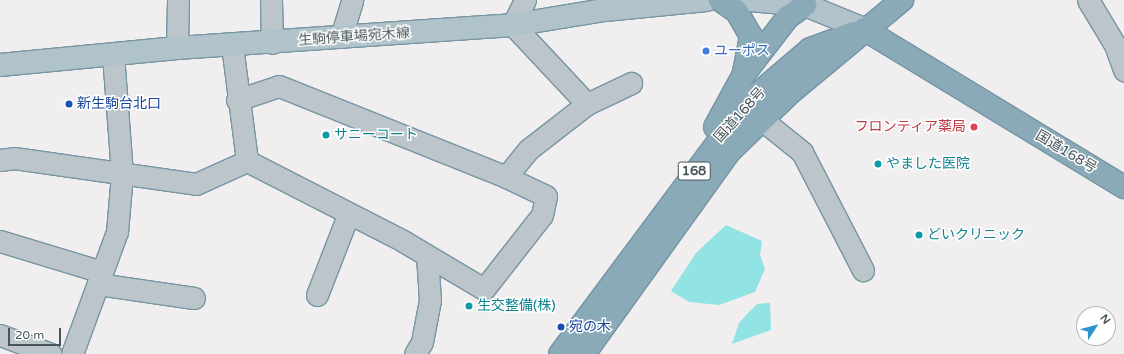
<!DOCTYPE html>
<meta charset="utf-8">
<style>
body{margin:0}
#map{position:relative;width:1124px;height:354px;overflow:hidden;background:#f1eeef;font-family:"Varela Round","Noto Sans JP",sans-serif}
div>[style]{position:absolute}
.water>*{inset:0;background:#92e3e3}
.roads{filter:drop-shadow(1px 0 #7695a4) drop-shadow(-1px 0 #7695a4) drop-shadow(0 1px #7695a4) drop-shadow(0 -1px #7695a4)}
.minor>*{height:21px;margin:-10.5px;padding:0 10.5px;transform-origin:10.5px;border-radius:10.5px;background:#bbc5ca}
.major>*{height:22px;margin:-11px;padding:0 11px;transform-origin:11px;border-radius:11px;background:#b0c3ca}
.highway>*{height:22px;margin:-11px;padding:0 11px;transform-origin:11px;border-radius:11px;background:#8aaab8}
.dots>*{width:11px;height:11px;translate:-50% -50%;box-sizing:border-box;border:2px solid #fff;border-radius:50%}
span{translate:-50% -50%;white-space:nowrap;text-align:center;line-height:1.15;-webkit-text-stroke:3px #fff;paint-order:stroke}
.shield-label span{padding:1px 3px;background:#fff;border:1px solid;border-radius:3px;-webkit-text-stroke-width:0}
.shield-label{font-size:13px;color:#48555a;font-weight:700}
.street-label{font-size:14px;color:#48555a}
.shop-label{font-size:14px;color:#366cbe}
.left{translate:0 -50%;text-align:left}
.transit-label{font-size:14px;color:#164399}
.health-label{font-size:14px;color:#be3a42}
.right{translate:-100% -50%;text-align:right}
.culture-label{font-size:14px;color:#0d838f}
.north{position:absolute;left:1076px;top:306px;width:40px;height:40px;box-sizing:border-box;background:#fff;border:1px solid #b6bbbd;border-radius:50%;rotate:54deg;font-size:11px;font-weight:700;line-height:16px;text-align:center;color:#48555a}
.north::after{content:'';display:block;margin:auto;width:14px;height:18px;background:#2a94ce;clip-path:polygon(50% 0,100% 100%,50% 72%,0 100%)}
.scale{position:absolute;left:8px;top:328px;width:53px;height:18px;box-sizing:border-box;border:2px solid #48555a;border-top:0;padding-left:5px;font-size:12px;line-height:14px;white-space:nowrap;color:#48555a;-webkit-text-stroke:3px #fff;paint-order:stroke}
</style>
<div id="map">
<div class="water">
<div style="clip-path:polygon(726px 225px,762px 241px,760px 255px,765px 269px,755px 292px,719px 305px,689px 302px,671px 291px,696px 253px)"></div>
<div style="clip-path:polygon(770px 303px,771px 330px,732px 344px,739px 323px,748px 313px,757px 304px)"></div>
</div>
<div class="roads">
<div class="minor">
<div style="left:271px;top:0;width:43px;rotate:88.7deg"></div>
<div style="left:525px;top:0;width:28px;rotate:116deg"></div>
<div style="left:513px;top:25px;width:108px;rotate:46.9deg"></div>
<div style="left:1088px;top:0;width:52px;rotate:59deg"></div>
<div style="left:1115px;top:45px;width:27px;rotate:70deg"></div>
<div style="left:341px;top:37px;width:39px;rotate:-73deg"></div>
<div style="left:232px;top:45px;width:117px;rotate:82.6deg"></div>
<div style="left:177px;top:48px;width:48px;rotate:-88.8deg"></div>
<div style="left:237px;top:100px;width:44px;rotate:-18.4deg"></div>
<div style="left:279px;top:86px;width:245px;rotate:21.8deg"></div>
<div style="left:761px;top:119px;width:53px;rotate:38.8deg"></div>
<div style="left:802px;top:152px;width:133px;rotate:62.7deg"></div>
<div style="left:0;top:160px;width:14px;rotate:-8deg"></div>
<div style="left:14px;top:158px;width:184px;rotate:8.1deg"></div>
<div style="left:196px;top:184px;width:56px;rotate:-24.3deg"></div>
<div style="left:247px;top:161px;width:175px;rotate:27.1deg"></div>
<div style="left:403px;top:241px;width:94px;rotate:30.7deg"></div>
<div style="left:484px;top:289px;width:94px;rotate:-51.9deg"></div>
<div style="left:542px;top:215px;width:19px;rotate:-78deg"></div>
<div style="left:546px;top:196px;width:44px;rotate:-154.6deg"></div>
<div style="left:506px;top:177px;width:36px;rotate:-51deg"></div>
<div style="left:529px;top:149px;width:73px;rotate:-37.8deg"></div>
<div style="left:587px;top:104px;width:49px;rotate:-25.5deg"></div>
<div style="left:0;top:241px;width:107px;rotate:16.9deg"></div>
<div style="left:98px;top:284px;width:97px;rotate:8.3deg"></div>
<div style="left:317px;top:295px;width:86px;rotate:-68.8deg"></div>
<div style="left:0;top:335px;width:54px;rotate:20.4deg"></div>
<div style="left:72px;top:354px;width:130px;rotate:-69.8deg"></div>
<div style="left:117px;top:232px;width:58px;rotate:-85.1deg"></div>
<div style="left:122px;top:174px;width:119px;rotate:-94.3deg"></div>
<div style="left:415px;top:354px;width:14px;rotate:-60deg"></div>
<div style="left:422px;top:342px;width:43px;rotate:-79.2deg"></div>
<div style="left:430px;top:300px;width:44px;rotate:-93.9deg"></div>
</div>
<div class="major">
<div style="left:750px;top:0;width:55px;rotate:5.2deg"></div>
<div style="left:805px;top:5px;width:64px;rotate:22.1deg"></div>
<div style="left:0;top:65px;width:178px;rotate:-5.5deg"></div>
<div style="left:177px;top:48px;width:337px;rotate:-3.9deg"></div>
<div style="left:513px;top:25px;width:93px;rotate:-9.3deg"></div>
<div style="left:605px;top:10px;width:102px;rotate:-5.6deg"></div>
</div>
<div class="highway">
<div style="left:720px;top:0;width:21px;rotate:35deg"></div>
<div style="left:737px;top:12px;width:28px;rotate:60deg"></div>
<div style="left:751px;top:36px;width:38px;rotate:101deg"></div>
<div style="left:864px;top:29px;width:304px;rotate:31.3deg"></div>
<div style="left:715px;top:127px;width:60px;rotate:-61.3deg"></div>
<div style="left:744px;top:74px;width:72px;rotate:-52.3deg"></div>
<div style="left:788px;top:17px;width:21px;rotate:-35deg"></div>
<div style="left:560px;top:354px;width:313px;rotate:-53.3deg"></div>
<div style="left:747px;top:103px;width:83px;rotate:-40.6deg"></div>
<div style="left:810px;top:49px;width:47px;rotate:-20deg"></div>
<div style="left:584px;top:354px;width:249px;rotate:-54.3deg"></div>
<div style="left:729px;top:152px;width:85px;rotate:-44deg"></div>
<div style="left:790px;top:93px;width:146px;rotate:-39.7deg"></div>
</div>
</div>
<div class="dots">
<div style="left:706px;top:51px;background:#3f7fe0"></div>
<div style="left:69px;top:104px;background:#1a4fb4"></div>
<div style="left:974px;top:127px;background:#e0444e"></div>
<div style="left:326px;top:135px;background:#0f9aa8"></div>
<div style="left:878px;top:164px;background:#0f9aa8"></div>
<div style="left:919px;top:235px;background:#0f9aa8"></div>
<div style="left:469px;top:306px;background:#0f9aa8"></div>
<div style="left:561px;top:327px;background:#1a4fb4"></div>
</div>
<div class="shield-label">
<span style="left:694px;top:171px">168</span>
</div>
<div class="street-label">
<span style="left:354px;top:37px;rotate:-4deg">生駒停車場宛木線</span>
<span style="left:740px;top:115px;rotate:-48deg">国道168号</span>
<span style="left:1066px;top:152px;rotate:31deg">国道168号</span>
</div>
<div class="shop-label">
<span class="left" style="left:714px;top:51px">ユーポス</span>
</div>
<div class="transit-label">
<span class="left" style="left:77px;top:104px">新生駒台北口</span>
<span class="left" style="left:569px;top:327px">宛の木</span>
</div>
<div class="health-label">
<span class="right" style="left:966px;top:127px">フロンティア薬局</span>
</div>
<div class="culture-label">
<span class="left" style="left:334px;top:135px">サニーコート</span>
<span class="left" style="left:886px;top:164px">やました医院</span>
<span class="left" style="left:927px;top:235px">どいクリニック</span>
<span class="left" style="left:477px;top:306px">生交整備(株)</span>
</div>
<div class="north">N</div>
<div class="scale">20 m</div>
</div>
